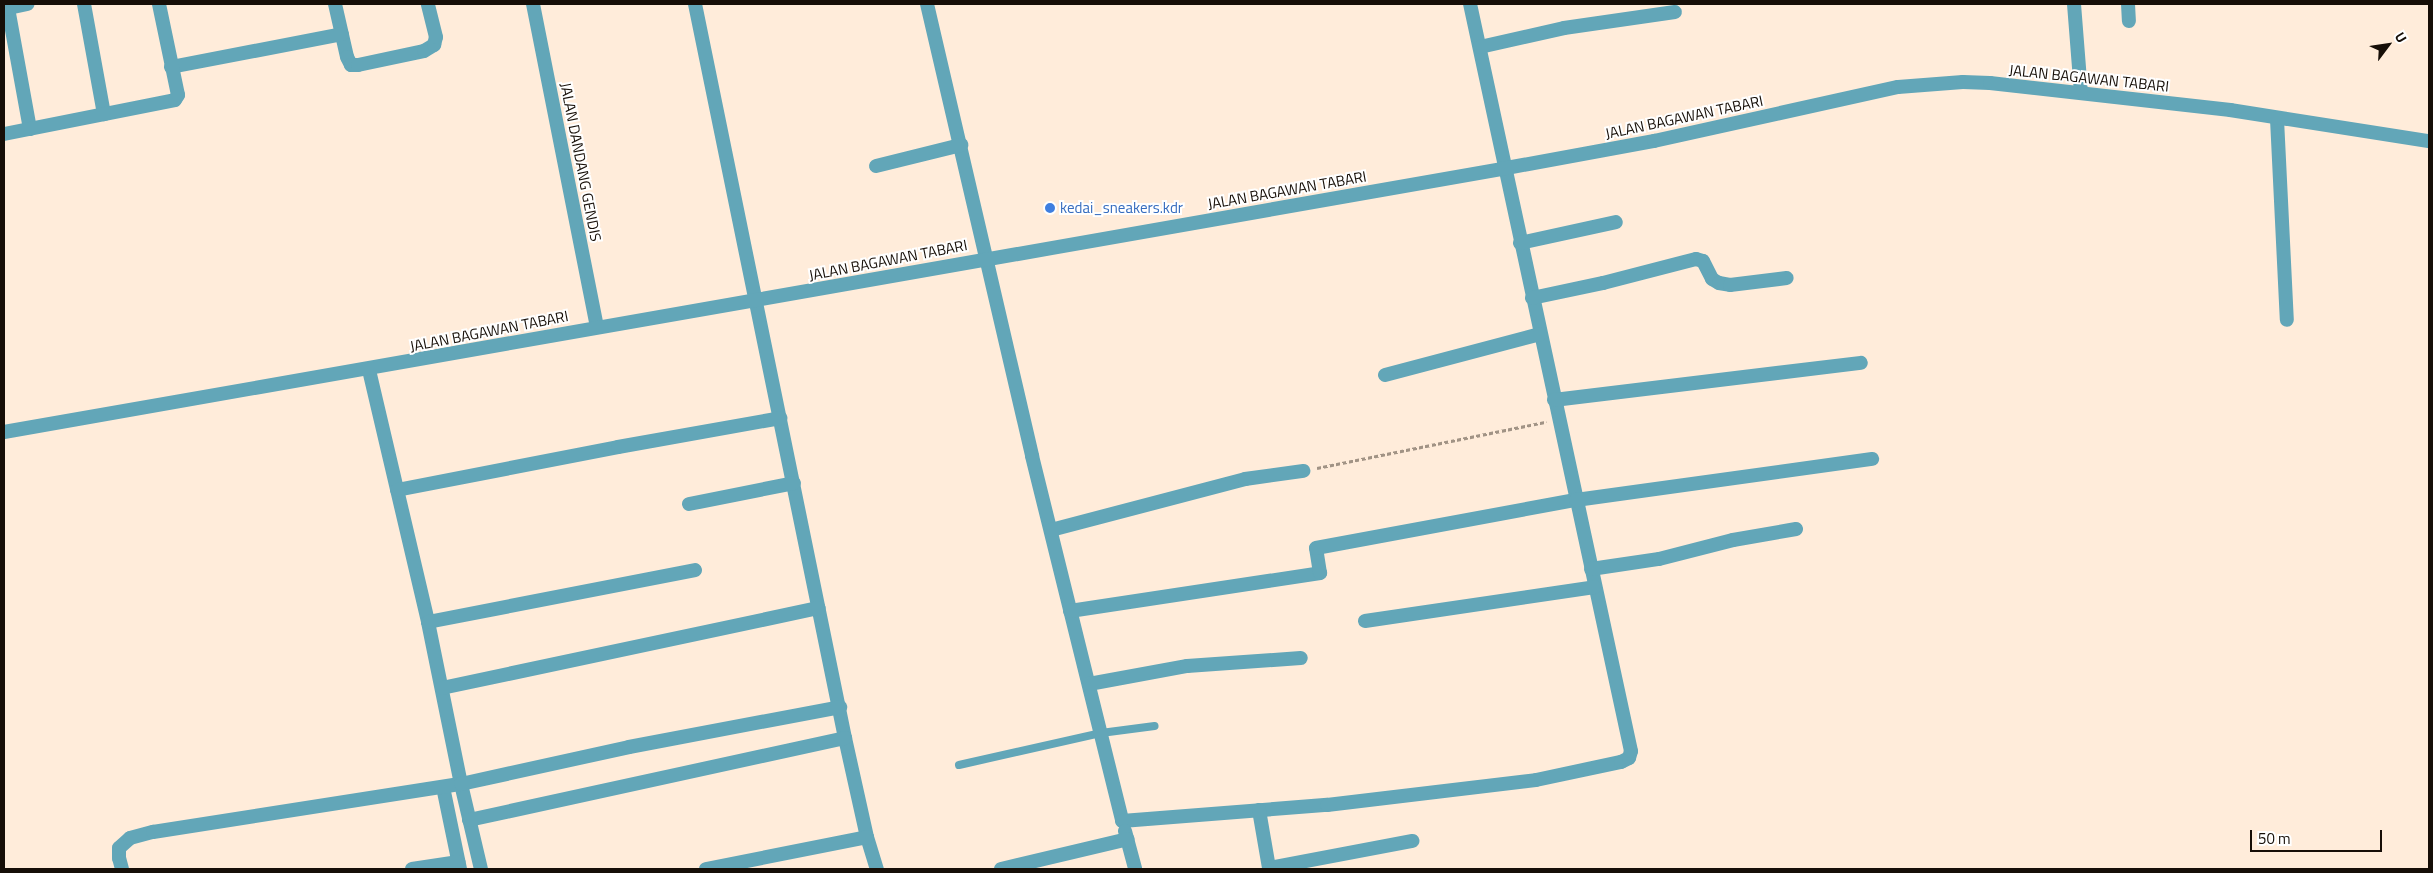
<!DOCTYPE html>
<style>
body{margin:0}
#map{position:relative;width:2433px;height:873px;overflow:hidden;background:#ffecda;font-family:"Titillium Web",sans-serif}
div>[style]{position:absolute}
.path>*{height:3px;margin-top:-1.5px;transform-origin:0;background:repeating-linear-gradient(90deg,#a19385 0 4px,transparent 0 6.5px)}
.service>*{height:8px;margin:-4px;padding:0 4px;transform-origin:4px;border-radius:4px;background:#62a6b8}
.minor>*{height:14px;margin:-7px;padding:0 7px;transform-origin:7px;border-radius:7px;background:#62a6b8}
.tertiary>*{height:14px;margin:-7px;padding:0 7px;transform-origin:7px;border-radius:7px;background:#62a6b8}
.dots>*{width:14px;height:14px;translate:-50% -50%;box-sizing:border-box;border:2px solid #fff;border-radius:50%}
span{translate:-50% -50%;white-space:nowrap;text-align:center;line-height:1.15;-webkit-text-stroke:4px #fff;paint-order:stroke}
.street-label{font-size:15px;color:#160e07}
.shop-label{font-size:15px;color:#366cbe}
.left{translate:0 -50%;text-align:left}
.frame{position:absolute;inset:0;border:5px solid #160e07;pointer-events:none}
.north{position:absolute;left:2363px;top:20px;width:50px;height:50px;-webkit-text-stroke:4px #fff;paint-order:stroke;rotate:59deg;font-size:14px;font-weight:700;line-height:20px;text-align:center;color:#160e07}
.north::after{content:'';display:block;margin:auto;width:18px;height:22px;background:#160e07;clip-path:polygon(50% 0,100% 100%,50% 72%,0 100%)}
.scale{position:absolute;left:2250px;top:830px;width:132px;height:22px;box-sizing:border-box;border:2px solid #160e07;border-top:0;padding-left:6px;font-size:15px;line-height:18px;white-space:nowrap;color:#160e07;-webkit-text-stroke:4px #fff;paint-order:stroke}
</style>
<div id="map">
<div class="path">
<div style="left:1317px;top:468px;width:234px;rotate:-11.4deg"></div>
</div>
<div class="service">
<div style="left:959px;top:765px;width:146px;rotate:-12.7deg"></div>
<div style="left:1101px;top:733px;width:54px;rotate:-7.4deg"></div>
</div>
<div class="minor">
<div style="left:84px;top:4px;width:112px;rotate:79.7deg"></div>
<div style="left:335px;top:4px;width:54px;rotate:77.2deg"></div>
<div style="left:347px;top:57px;width:9px;rotate:63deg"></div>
<div style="left:351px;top:65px;width:7px"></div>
<div style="left:358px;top:65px;width:67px;rotate:-12deg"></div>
<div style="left:424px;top:51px;width:12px;rotate:-31deg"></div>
<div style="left:434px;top:45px;width:8px;rotate:-76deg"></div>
<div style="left:436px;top:37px;width:34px;rotate:-104deg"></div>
<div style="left:695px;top:4px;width:749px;rotate:78.45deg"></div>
<div style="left:845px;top:738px;width:101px;rotate:77.5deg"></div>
<div style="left:867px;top:837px;width:34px;rotate:73deg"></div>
<div style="left:927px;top:4px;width:464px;rotate:76.9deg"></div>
<div style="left:1032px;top:456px;width:376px;rotate:76.1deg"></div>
<div style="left:1122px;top:821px;width:206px;rotate:-4.5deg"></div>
<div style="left:1327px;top:805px;width:210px;rotate:-6.8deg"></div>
<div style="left:1536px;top:780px;width:87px;rotate:-12deg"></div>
<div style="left:1621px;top:762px;width:9px;rotate:-27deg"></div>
<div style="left:1629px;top:758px;width:7px;rotate:-74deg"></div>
<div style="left:1631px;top:751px;width:764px;rotate:-102.16deg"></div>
<div style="left:2074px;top:4px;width:89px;rotate:85.5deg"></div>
<div style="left:2128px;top:4px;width:17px;rotate:87deg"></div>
<div style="left:8px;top:8px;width:123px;rotate:79.7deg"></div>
<div style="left:4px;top:9px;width:24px;rotate:-12deg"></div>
<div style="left:1480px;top:47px;width:86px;rotate:-12.7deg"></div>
<div style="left:1564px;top:28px;width:112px;rotate:-8.2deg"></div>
<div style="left:171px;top:67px;width:174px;rotate:-10.9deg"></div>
<div style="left:2277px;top:119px;width:201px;rotate:87.2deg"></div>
<div style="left:4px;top:134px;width:174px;rotate:-11.2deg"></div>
<div style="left:175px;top:100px;width:6px;rotate:-59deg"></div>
<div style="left:178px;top:95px;width:93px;rotate:-101.8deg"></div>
<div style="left:876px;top:166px;width:88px;rotate:-13.9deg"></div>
<div style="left:1520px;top:243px;width:98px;rotate:-12.3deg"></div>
<div style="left:1532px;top:298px;width:73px;rotate:-11.9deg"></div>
<div style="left:1603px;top:283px;width:96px;rotate:-14.5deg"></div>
<div style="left:1696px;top:259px;width:7px;rotate:16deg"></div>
<div style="left:1703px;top:261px;width:20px;rotate:63deg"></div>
<div style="left:1712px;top:279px;width:8px;rotate:30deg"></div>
<div style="left:1719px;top:283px;width:11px;rotate:10deg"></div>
<div style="left:1730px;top:285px;width:57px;rotate:-7deg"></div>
<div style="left:369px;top:370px;width:259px;rotate:76.8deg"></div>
<div style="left:428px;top:622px;width:165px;rotate:78.5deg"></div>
<div style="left:461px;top:784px;width:87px;rotate:76.8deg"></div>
<div style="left:1385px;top:375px;width:160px;rotate:-14.8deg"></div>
<div style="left:1554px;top:400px;width:309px;rotate:-6.9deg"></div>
<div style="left:397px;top:490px;width:225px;rotate:-11deg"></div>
<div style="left:618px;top:447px;width:165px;rotate:-10.1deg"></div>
<div style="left:689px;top:504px;width:107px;rotate:-11.3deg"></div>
<div style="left:1051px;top:530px;width:201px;rotate:-14.7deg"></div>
<div style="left:1245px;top:479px;width:59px;rotate:-7.9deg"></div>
<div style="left:1591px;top:569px;width:69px;rotate:-8.4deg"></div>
<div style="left:1659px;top:559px;width:76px;rotate:-14.4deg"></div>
<div style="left:1733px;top:540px;width:64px;rotate:-9.9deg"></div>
<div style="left:1070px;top:611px;width:253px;rotate:-8.6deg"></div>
<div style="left:1320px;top:573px;width:25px;rotate:-99deg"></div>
<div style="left:1316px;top:548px;width:264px;rotate:-10.5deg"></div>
<div style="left:1576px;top:500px;width:299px;rotate:-7.9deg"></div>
<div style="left:1365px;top:621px;width:232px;rotate:-8.4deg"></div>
<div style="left:428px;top:622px;width:272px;rotate:-11deg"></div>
<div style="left:1089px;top:684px;width:100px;rotate:-10.4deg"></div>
<div style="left:1187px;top:666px;width:114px;rotate:-4deg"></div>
<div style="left:442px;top:688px;width:385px;rotate:-12deg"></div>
<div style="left:443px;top:787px;width:84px;rotate:78.3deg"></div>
<div style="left:1259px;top:810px;width:59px;rotate:80.2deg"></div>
<div style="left:1269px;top:868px;width:146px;rotate:-10.7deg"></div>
<div style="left:469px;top:820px;width:385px;rotate:-12.3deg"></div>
<div style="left:1125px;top:831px;width:39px;rotate:75deg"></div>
<div style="left:122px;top:869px;width:11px;rotate:-105deg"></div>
<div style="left:119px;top:858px;width:10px;rotate:-90deg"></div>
<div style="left:119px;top:848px;width:15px;rotate:-42deg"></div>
<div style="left:130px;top:838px;width:24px;rotate:-15deg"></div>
<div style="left:153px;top:832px;width:312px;rotate:-8.9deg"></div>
<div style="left:461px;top:784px;width:172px;rotate:-12.4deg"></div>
<div style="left:629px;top:747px;width:215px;rotate:-10.7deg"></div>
<div style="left:412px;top:869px;width:47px;rotate:-8.7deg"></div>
<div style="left:706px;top:869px;width:164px;rotate:-11.2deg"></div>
<div style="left:1001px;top:869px;width:130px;rotate:-13.3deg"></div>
</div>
<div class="tertiary">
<div style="left:533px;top:4px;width:329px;rotate:78.8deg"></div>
<div style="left:4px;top:432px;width:1520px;rotate:-9.96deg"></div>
<div style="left:1501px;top:169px;width:156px;rotate:-10.4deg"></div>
<div style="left:1654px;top:141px;width:250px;rotate:-12.5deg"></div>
<div style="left:1898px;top:87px;width:65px;rotate:-4.4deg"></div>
<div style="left:1963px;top:82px;width:27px;rotate:2deg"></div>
<div style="left:1990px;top:83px;width:242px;rotate:6.4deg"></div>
<div style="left:2230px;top:110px;width:201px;rotate:8.9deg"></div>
</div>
<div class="dots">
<div style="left:1050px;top:208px;background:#3f7fe0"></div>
</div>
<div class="street-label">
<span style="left:2089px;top:78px;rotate:6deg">JALAN BAGAWAN TABARI</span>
<span style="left:1684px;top:117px;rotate:-12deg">JALAN BAGAWAN TABARI</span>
<span style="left:581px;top:162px;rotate:79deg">JALAN DANDANG GENDIS</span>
<span style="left:1287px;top:190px;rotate:-10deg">JALAN BAGAWAN TABARI</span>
<span style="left:888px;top:260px;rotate:-11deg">JALAN BAGAWAN TABARI</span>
<span style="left:489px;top:331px;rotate:-11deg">JALAN BAGAWAN TABARI</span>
</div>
<div class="shop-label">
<span class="left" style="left:1060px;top:208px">kedai_sneakers.kdr</span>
</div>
<div class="frame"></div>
<div class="north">U</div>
<div class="scale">50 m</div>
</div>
